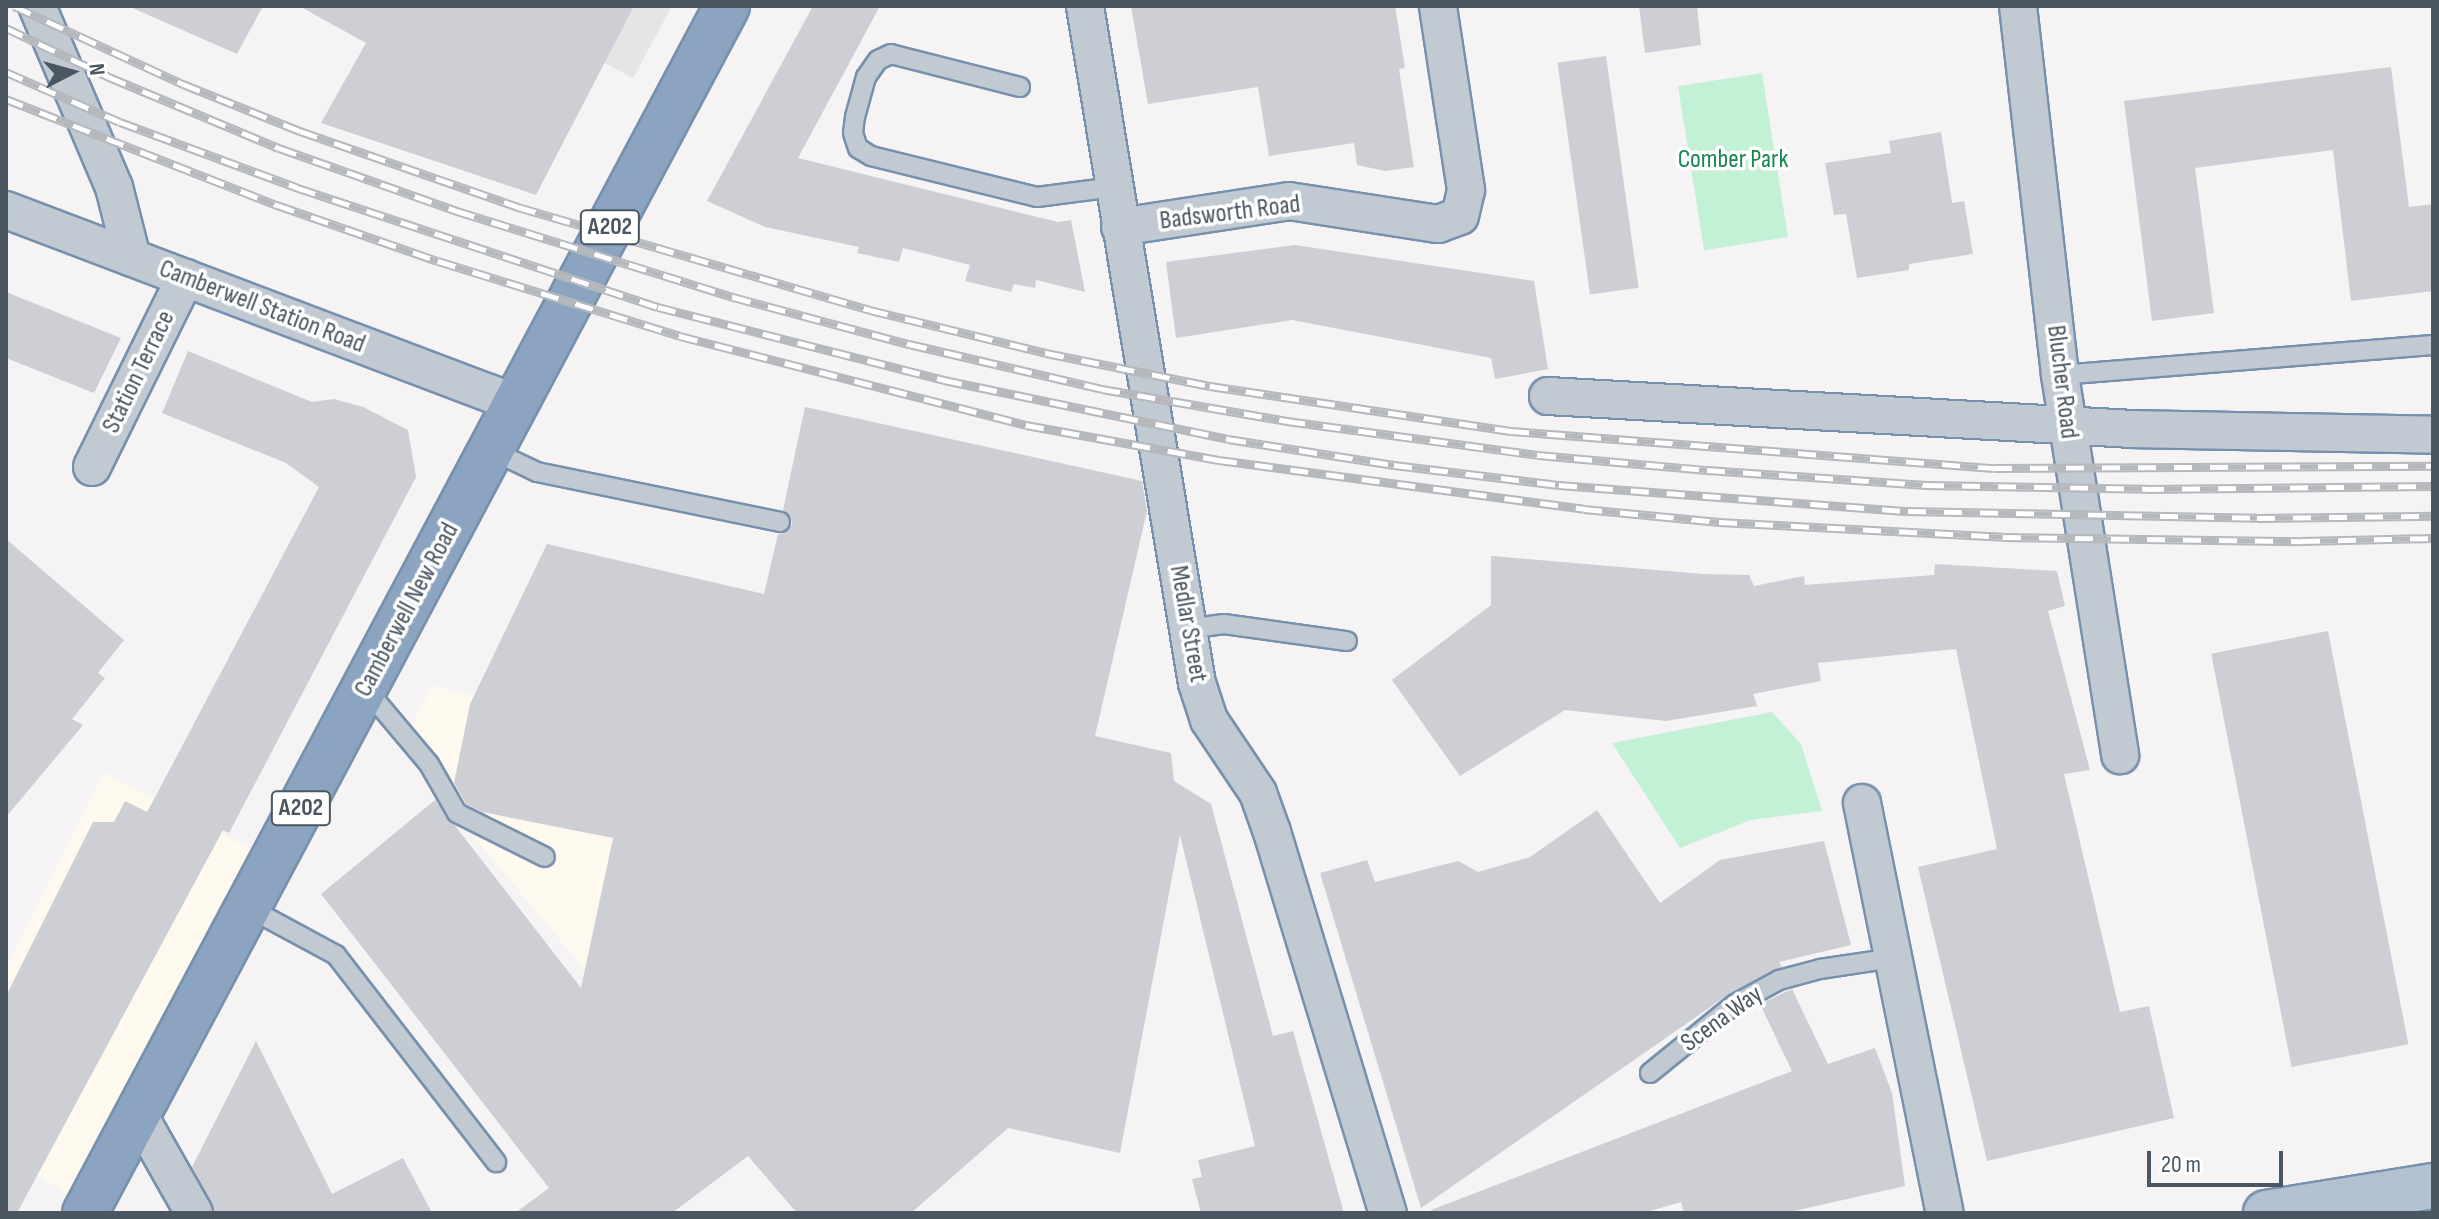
<!DOCTYPE html>
<style>
body{margin:0}
#map{position:relative;width:2439px;height:1219px;overflow:hidden;background:#f5f3f3;font-family:"Sofia Sans Condensed",sans-serif}
div>[style]{position:absolute}
.commercial>*{inset:0;background:#fdf9ef}
.education>*{inset:0;background:#e6e4e5}
.green>*{inset:0;background:#c3f1d5;transform-origin:0 0}
.building>*{inset:0;background:#cdcfd5;transform-origin:0 0}
.roads{filter:drop-shadow(2px 0 #7690ad) drop-shadow(-2px 0 #7690ad) drop-shadow(0 2px #7690ad) drop-shadow(0 -2px #7690ad)}
.lane>*{height:18px;margin:-9px;padding:0 9px;transform-origin:9px;border-radius:9px;background:#c1cad2}
.street>*{height:36px;margin:-18px;padding:0 18px;transform-origin:18px;border-radius:18px;background:#c1cad2}
.primary>*{height:44px;margin:-22px;padding:0 22px;transform-origin:22px;border-radius:22px;background:#b3c2d1}
.highway>*{height:44px;margin:-22px;padding:0 22px;transform-origin:22px;border-radius:22px;background:#8ba5c1}
.rail>*{height:9px;margin-top:-4.5px;transform-origin:0;background:repeating-linear-gradient(90deg,#fff 0 18px,#b5b8bd 0 36px);box-sizing:border-box;border-block:2px solid #b5b8bd}
span{translate:-50% -50%;white-space:nowrap;text-align:center;line-height:1.15;-webkit-text-stroke:7px #fff;paint-order:stroke}
.shield-label span{padding:2px 6px;background:#fff;border:2px solid;border-radius:6px;-webkit-text-stroke-width:0}
.shield-label{font-size:24px;color:#4a5661;font-weight:700}
.park-label{font-size:26px;color:#17864f}
.street-label{font-size:26px;color:#4a5661}
.frame{position:absolute;inset:0;border:8px solid #4a5661;pointer-events:none}
.north{position:absolute;left:32px;top:32px;width:80px;height:80px;-webkit-text-stroke:6px #fff;paint-order:stroke;rotate:84deg;font-size:22px;font-weight:700;line-height:32px;text-align:center;color:#4a5661}
.north::after{content:'';display:block;margin:auto;width:28px;height:36px;background:#4a5661;clip-path:polygon(50% 0,100% 100%,50% 72%,0 100%)}
.scale{position:absolute;left:2147px;top:1151px;width:136px;height:36px;box-sizing:border-box;border:4px solid #4a5661;border-top:0;padding-left:10px;font-size:24px;line-height:28px;white-space:nowrap;color:#4a5661;-webkit-text-stroke:6px #fff;paint-order:stroke}
</style>
<div id="map">
<div class="commercial">
<div style="clip-path:polygon(432px 686px,688px 746px,662px 1063px,400px 748px)"></div>
<div style="clip-path:polygon(104px 773px,252px 849px,68px 1194px,37px 1176px,6px 1096px,6px 969px)"></div>
</div>
<div class="education">
<div style="clip-path:polygon(497px 6px,672px 6px,633px 78px)"></div>
</div>
<div class="green">
<div style="left:1762px;top:73px;width:166px;height:85px;rotate:81deg"></div>
<div style="clip-path:polygon(1772px 712px,1801px 744px,1822px 811px,1751px 820px,1680px 848px,1612px 743px)"></div>
</div>
<div class="building">
<div style="clip-path:polygon(128px 6px,263px 6px,237px 54px)"></div>
<div style="clip-path:polygon(299px 6px,634px 6px,536px 195px,321px 123px,366px 43px)"></div>
<div style="clip-path:polygon(813px 6px,880px 6px,798px 158px,1058px 222px,1071px 220px,1085px 292px,1036px 280px,1035px 288px,1014px 284px,1011px 292px,965px 281px,970px 265px,903px 248px,899px 262px,857px 253px,859px 247px,765px 227px,707px 201px)"></div>
<div style="clip-path:polygon(1131px 6px,1395px 6px,1405px 68px,1399px 69px,1414px 167px,1385px 171px,1357px 165px,1354px 143px,1269px 156px,1258px 87px,1148px 104px)"></div>
<div style="clip-path:polygon(1639px 6px,1697px 6px,1701px 45px,1645px 53px)"></div>
<div style="left:1606px;top:56px;width:234px;height:49px;rotate:82deg"></div>
<div style="clip-path:polygon(2391px 67px,2409px 207px,2433px 204px,2433px 291px,2351px 301px,2333px 150px,2195px 168px,2214px 313px,2152px 321px,2124px 101px)"></div>
<div style="clip-path:polygon(1941px 132px,1952px 203px,1964px 201px,1973px 254px,1909px 264px,1909px 270px,1857px 278px,1846px 214px,1834px 215px,1825px 163px,1891px 153px,1889px 141px)"></div>
<div style="clip-path:polygon(1295px 245px,1534px 281px,1548px 369px,1495px 379px,1491px 358px,1292px 320px,1176px 338px,1166px 262px)"></div>
<div style="clip-path:polygon(6px 292px,121px 338px,94px 393px,6px 358px)"></div>
<div style="clip-path:polygon(188px 351px,312px 402px,334px 399px,363px 407px,408px 430px,416px 477px,229px 833px,223px 830px,17px 1213px,6px 1213px,6px 996px,93px 822px,114px 822px,125px 801px,147px 812px,152px 803px,319px 487px,286px 463px,162px 413px)"></div>
<div style="clip-path:polygon(805px 407px,1142px 481px,1147px 511px,1095px 736px,1171px 753px,1174px 781px,1211px 804px,1273px 1036px,1293px 1031px,1344px 1213px,1201px 1213px,1192px 1179px,1202px 1177px,1198px 1160px,1255px 1146px,1180px 835px,1120px 1153px,1008px 1128px,911px 1213px,797px 1213px,748px 1156px,672px 1213px,515px 1213px,549px 1188px,321px 894px,435px 800px,581px 988px,613px 838px,482px 812px,466px 804px,454px 783px,470px 704px,547px 544px,764px 594px,778px 534px,784px 533px,792px 525px,791px 518px,783px 510px)"></div>
<div style="clip-path:polygon(6px 539px,124px 640px,98px 673px,105px 678px,72px 719px,83px 725px,6px 817px)"></div>
<div style="clip-path:polygon(1491px 556px,1703px 574px,1749px 575px,1754px 586px,1804px 576px,1805px 585px,1934px 575px,1935px 564px,2057px 571px,2065px 606px,2048px 611px,2090px 770px,2064px 774px,2120px 1012px,2149px 1006px,2174px 1118px,1987px 1161px,1918px 867px,1997px 849px,1956px 649px,1818px 663px,1821px 681px,1753px 694px,1757px 706px,1666px 721px,1565px 710px,1460px 776px,1392px 680px,1491px 605px)"></div>
<div style="left:2328px;top:631px;width:421px;height:119px;rotate:79deg"></div>
<div style="clip-path:polygon(1597px 810px,1660px 903px,1720px 860px,1824px 841px,1851px 945px,1779px 962px,1782px 967px,1729px 994px,1421px 1208px,1320px 873px,1367px 860px,1375px 882px,1458px 861px,1478px 872px,1530px 857px)"></div>
<div style="clip-path:polygon(1792px 989px,1828px 1064px,1875px 1048px,1892px 1093px,1905px 1186px,1785px 1213px,1684px 1213px,1681px 1202px,1643px 1213px,1432px 1213px,1431px 1210px,1792px 1071px,1760px 1004px)"></div>
<div style="clip-path:polygon(256px 1041px,332px 1194px,403px 1158px,432px 1213px,215px 1213px,192px 1167px)"></div>
</div>
<div class="roads">
<div class="lane">
<div style="left:1020px;top:87px;width:133px;rotate:-165.7deg"></div>
<div style="left:891px;top:54px;width:14px;rotate:155deg"></div>
<div style="left:878px;top:60px;width:21px;rotate:125deg"></div>
<div style="left:866px;top:77px;width:41px;rotate:105.4deg"></div>
<div style="left:855px;top:117px;width:16px;rotate:97deg"></div>
<div style="left:853px;top:133px;width:16px;rotate:72deg"></div>
<div style="left:858px;top:148px;width:15px;rotate:32deg"></div>
<div style="left:871px;top:156px;width:171px;rotate:13.9deg"></div>
<div style="left:1037px;top:197px;width:78px;rotate:-7.4deg"></div>
<div style="left:2060px;top:375px;width:374px;rotate:-4.6deg"></div>
<div style="left:493px;top:451px;width:49px;rotate:25.5deg"></div>
<div style="left:537px;top:472px;width:248px;rotate:11.6deg"></div>
<div style="left:1188px;top:629px;width:36px;rotate:-8deg"></div>
<div style="left:1224px;top:624px;width:124px;rotate:7.9deg"></div>
<div style="left:365px;top:688px;width:99px;rotate:49.9deg"></div>
<div style="left:429px;top:764px;width:56px;rotate:60.3deg"></div>
<div style="left:457px;top:813px;width:98px;rotate:26.6deg"></div>
<div style="left:249px;top:908px;width:99px;rotate:28.4deg"></div>
<div style="left:336px;top:955px;width:262px;rotate:52.3deg"></div>
<div style="left:1650px;top:1073px;width:109px;rotate:-39.1deg"></div>
<div style="left:1735px;top:1004px;width:50px;rotate:-28.6deg"></div>
<div style="left:1779px;top:980px;width:42px;rotate:-15deg"></div>
<div style="left:1820px;top:969px;width:75px;rotate:-8.5deg"></div>
</div>
<div class="street">
<div style="left:37px;top:6px;width:197px;rotate:67deg"></div>
<div style="left:114px;top:187px;width:73px;rotate:75.8deg"></div>
<div style="left:1085px;top:6px;width:686px;rotate:80.61deg"></div>
<div style="left:1197px;top:683px;width:39px;rotate:72deg"></div>
<div style="left:1209px;top:720px;width:88px;rotate:56.1deg"></div>
<div style="left:1258px;top:793px;width:41px;rotate:70.3deg"></div>
<div style="left:1272px;top:832px;width:398px;rotate:73.1deg"></div>
<div style="left:2018px;top:6px;width:371px;rotate:83.5deg"></div>
<div style="left:2060px;top:375px;width:385px;rotate:81deg"></div>
<div style="left:6px;top:210px;width:548px;rotate:20.75deg"></div>
<div style="left:1120px;top:227px;width:171px;rotate:-8.7deg"></div>
<div style="left:1289px;top:201px;width:151px;rotate:8.8deg"></div>
<div style="left:1438px;top:224px;width:23px;rotate:-20deg"></div>
<div style="left:1460px;top:216px;width:27px;rotate:-77deg"></div>
<div style="left:1466px;top:190px;width:186px;rotate:-98.7deg"></div>
<div style="left:1548px;top:396px;width:586px;rotate:3.23deg"></div>
<div style="left:2133px;top:429px;width:300px;rotate:1.1deg"></div>
<div style="left:92px;top:467px;width:211px;rotate:-63.8deg"></div>
<div style="left:1862px;top:803px;width:418px;rotate:78.6deg"></div>
<div style="left:138px;top:1114px;width:114px;rotate:60.5deg"></div>
</div>
<div class="primary">
<div style="left:2266px;top:1213px;width:169px;rotate:-9.2deg"></div>
</div>
<div class="highway">
<div style="left:85px;top:1213px;width:1367px;rotate:-61.99deg"></div>
</div>
</div>
<div class="rail">
<div style="left:14px;top:6px;width:186px;rotate:24.8deg"></div>
<div style="left:183px;top:84px;width:126px;rotate:21.9deg"></div>
<div style="left:300px;top:131px;width:231px;rotate:19.2deg"></div>
<div style="left:518px;top:207px;width:367px;rotate:16.3deg"></div>
<div style="left:870px;top:310px;width:181px;rotate:13.7deg"></div>
<div style="left:1046px;top:353px;width:167px;rotate:11.4deg"></div>
<div style="left:1210px;top:386px;width:304px;rotate:8.5deg"></div>
<div style="left:1511px;top:431px;width:484px;rotate:4.4deg"></div>
<div style="left:1994px;top:468px;width:439px;rotate:-0.3deg"></div>
<div style="left:6px;top:28px;width:114px;rotate:25.4deg"></div>
<div style="left:109px;top:77px;width:184px;rotate:22.7deg"></div>
<div style="left:279px;top:148px;width:189px;rotate:19.5deg"></div>
<div style="left:457px;top:211px;width:289px;rotate:17.3deg"></div>
<div style="left:733px;top:297px;width:182px;rotate:15deg"></div>
<div style="left:909px;top:344px;width:198px;rotate:13.1deg"></div>
<div style="left:1102px;top:389px;width:188px;rotate:9.8deg"></div>
<div style="left:1287px;top:421px;width:253px;rotate:7.7deg"></div>
<div style="left:1538px;top:455px;width:170px;rotate:5.1deg"></div>
<div style="left:1707px;top:470px;width:220px;rotate:3.9deg"></div>
<div style="left:1926px;top:485px;width:220px;rotate:1deg"></div>
<div style="left:2146px;top:489px;width:287px;rotate:-0.6deg"></div>
<div style="left:6px;top:72px;width:124px;rotate:23.7deg"></div>
<div style="left:120px;top:122px;width:190px;rotate:20.3deg"></div>
<div style="left:298px;top:188px;width:379px;rotate:18.3deg"></div>
<div style="left:658px;top:307px;width:295px;rotate:14.3deg"></div>
<div style="left:944px;top:380px;width:290px;rotate:11.7deg"></div>
<div style="left:1228px;top:439px;width:168px;rotate:8.9deg"></div>
<div style="left:1394px;top:465px;width:166px;rotate:6.9deg"></div>
<div style="left:1559px;top:485px;width:350px;rotate:4.3deg"></div>
<div style="left:1908px;top:511px;width:349px;rotate:1.1deg"></div>
<div style="left:2257px;top:518px;width:176px;rotate:-0.7deg"></div>
<div style="left:6px;top:99px;width:291px;rotate:21.4deg"></div>
<div style="left:277px;top:205px;width:170px;rotate:19.2deg"></div>
<div style="left:438px;top:261px;width:253px;rotate:17.2deg"></div>
<div style="left:680px;top:336px;width:357px;rotate:14.4deg"></div>
<div style="left:1026px;top:425px;width:196px;rotate:10.3deg"></div>
<div style="left:1219px;top:460px;width:368px;rotate:7.6deg"></div>
<div style="left:1584px;top:509px;width:136px;rotate:5.5deg"></div>
<div style="left:1719px;top:522px;width:284px;rotate:3deg"></div>
<div style="left:2003px;top:537px;width:299px;rotate:0.8deg"></div>
<div style="left:2302px;top:541px;width:131px;rotate:-1.3deg"></div>
</div>
<div class="shield-label">
<span style="left:610px;top:227px">A202</span>
<span style="left:301px;top:808px">A202</span>
</div>
<div class="park-label">
<span style="left:1733px;top:160px">Comber Park</span>
</div>
<div class="street-label">
<span style="left:1230px;top:213px;rotate:-7deg">Badsworth Road</span>
<span style="left:262px;top:307px;rotate:21deg">Camberwell Station Road</span>
<span style="left:139px;top:372px;rotate:-64deg">Station Terrace</span>
<span style="left:2062px;top:382px;rotate:83deg">Blucher Road</span>
<span style="left:407px;top:610px;rotate:-62deg">Camberwell New Road</span>
<span style="left:1188px;top:624px;rotate:80deg">Medlar Street</span>
<span style="left:1722px;top:1019px;rotate:-36deg">Scena Way</span>
</div>
<div class="frame"></div>
<div class="north">N</div>
<div class="scale">20 m</div>
</div>
